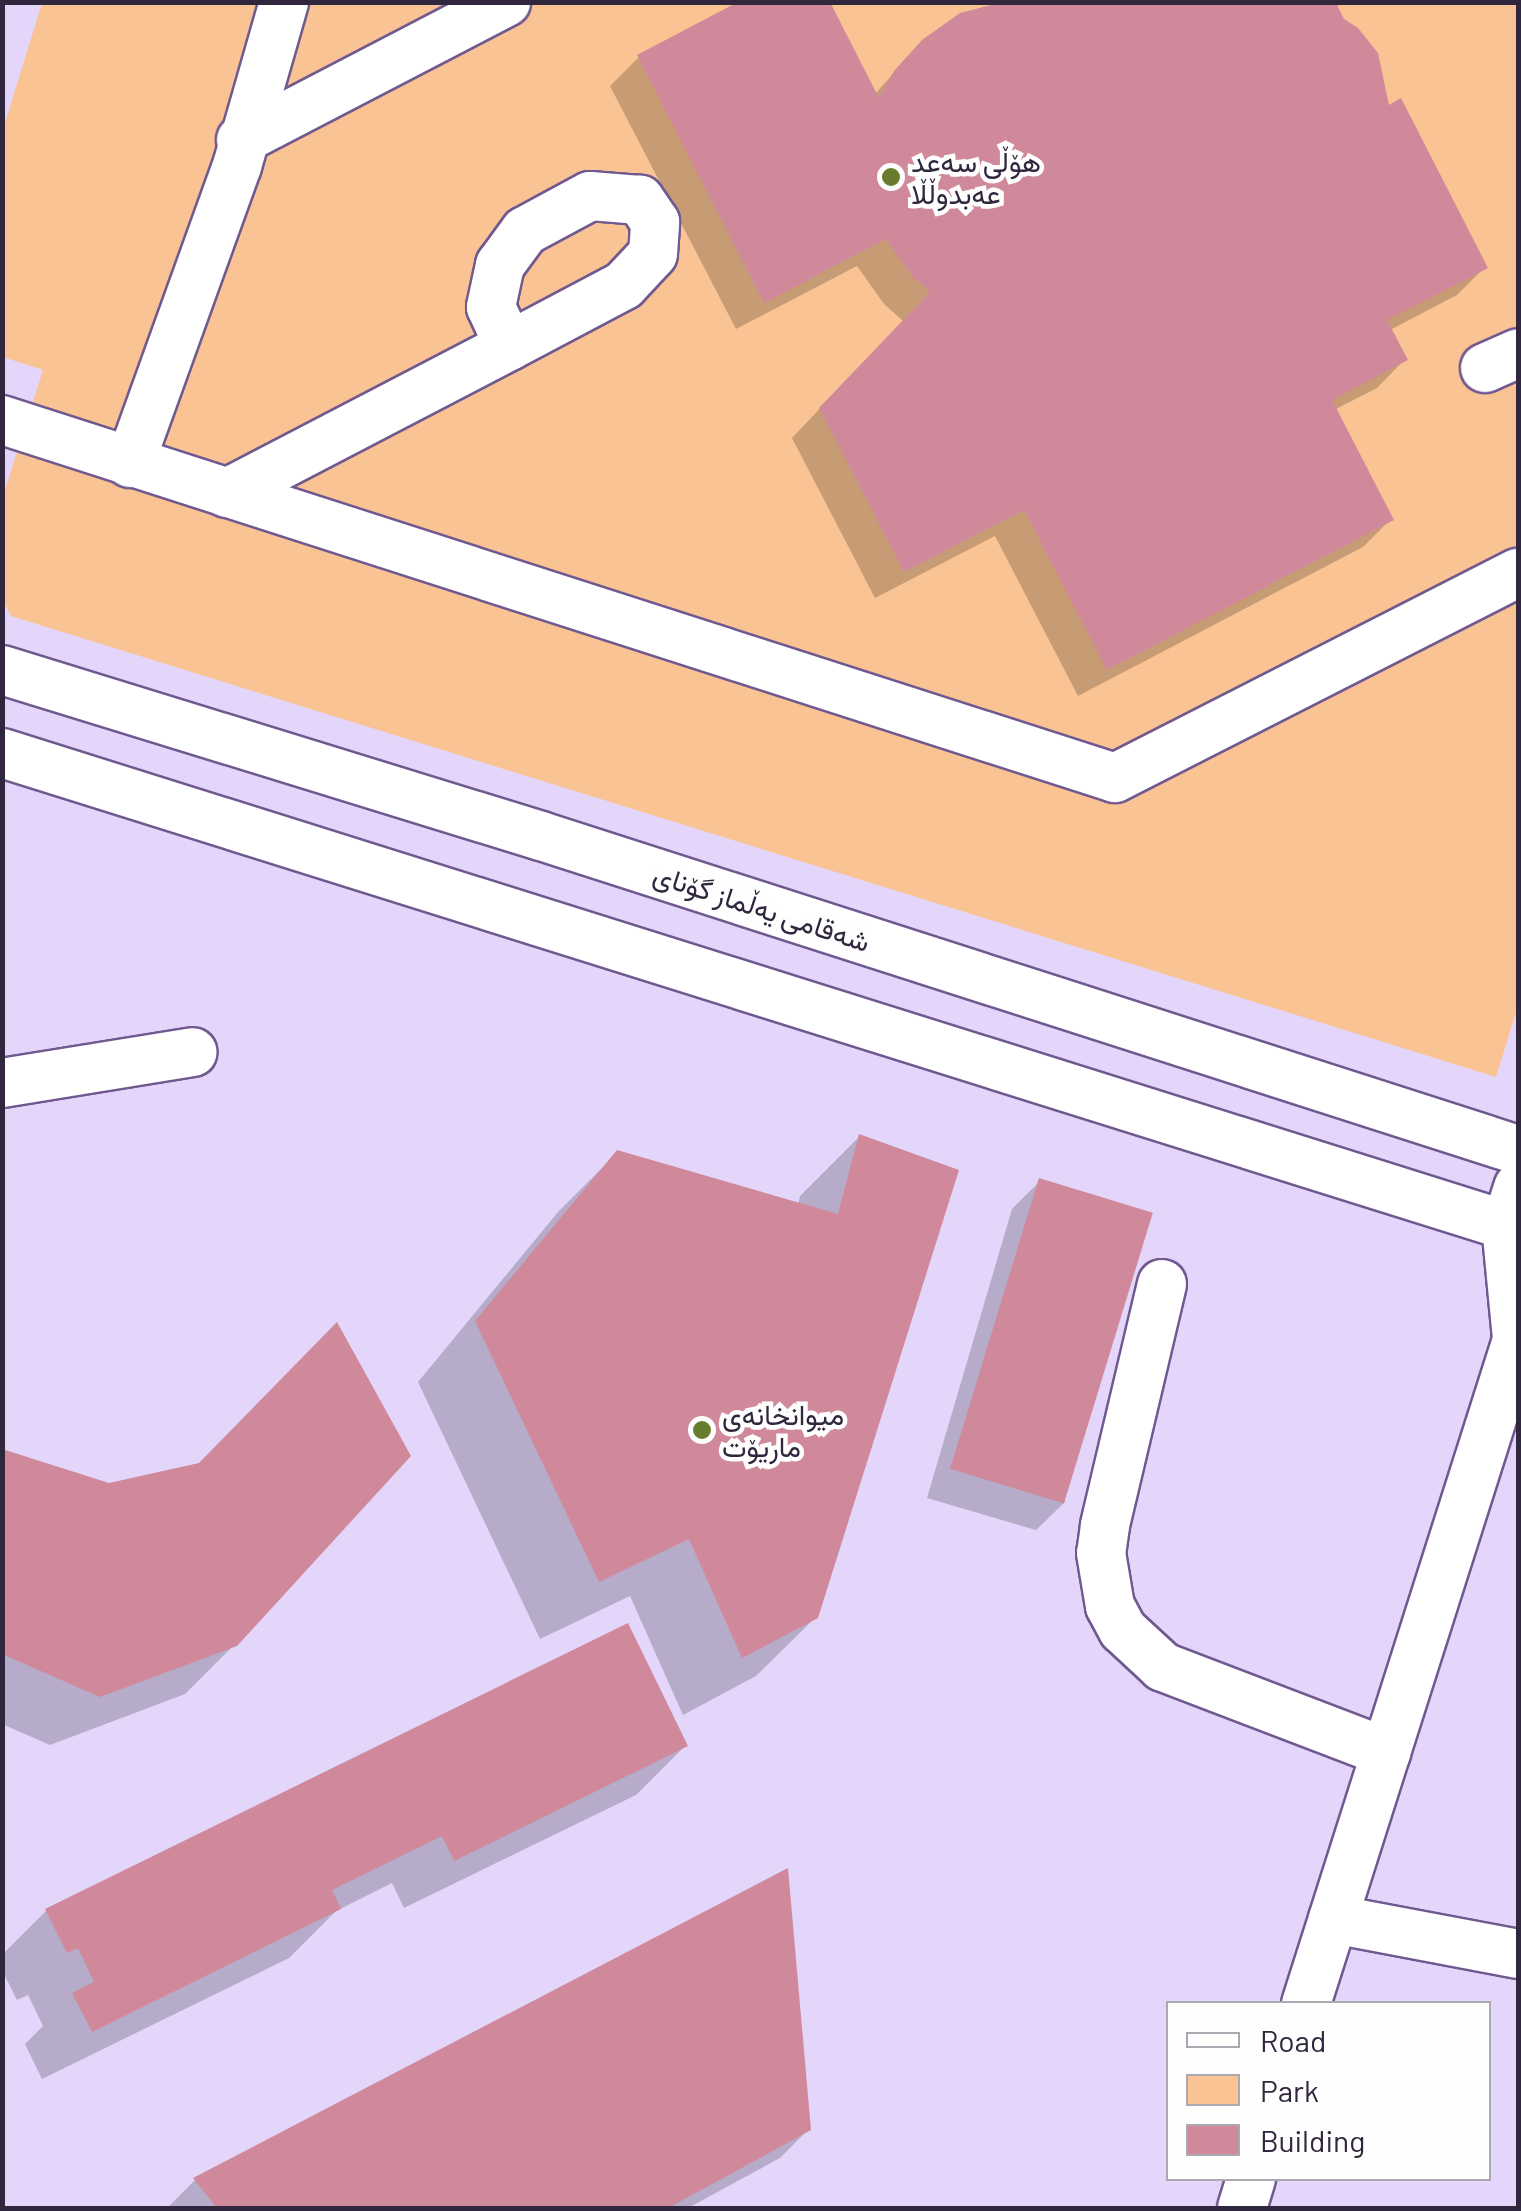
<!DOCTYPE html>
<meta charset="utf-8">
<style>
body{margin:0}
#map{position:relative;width:1521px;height:2211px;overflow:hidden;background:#e4d6fb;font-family:Barlow,Vazirmatn,sans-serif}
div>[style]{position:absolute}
.green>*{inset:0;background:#f9c393}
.shadow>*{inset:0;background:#0003}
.building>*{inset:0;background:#cf899b;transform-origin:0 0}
.roads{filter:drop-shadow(2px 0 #705990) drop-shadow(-2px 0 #705990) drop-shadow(0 2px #705990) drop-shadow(0 -2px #705990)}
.minor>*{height:48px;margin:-24px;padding:0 24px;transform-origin:24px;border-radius:24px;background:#fff}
.dots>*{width:28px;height:28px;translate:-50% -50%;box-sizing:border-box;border:5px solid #fefefe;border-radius:50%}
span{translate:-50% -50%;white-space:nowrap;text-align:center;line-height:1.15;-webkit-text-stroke:9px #fefefe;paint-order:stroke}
.poi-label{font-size:28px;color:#30263e}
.left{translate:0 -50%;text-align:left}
.street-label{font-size:28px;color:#30263e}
.frame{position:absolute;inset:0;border:5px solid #30263e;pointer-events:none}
.legend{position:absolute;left:1166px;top:2001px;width:325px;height:180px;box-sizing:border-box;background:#fefefe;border:2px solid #aca8b1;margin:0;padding:12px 18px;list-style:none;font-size:30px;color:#30263e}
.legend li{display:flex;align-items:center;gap:20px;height:50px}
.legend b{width:50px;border:2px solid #aca8b1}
</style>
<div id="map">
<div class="green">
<div style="clip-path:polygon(42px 3px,1518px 3px,1518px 1006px,1496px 1077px,11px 616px,3px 601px,3px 496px,43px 370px,3px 357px,3px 129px)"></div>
</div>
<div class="shadow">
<div style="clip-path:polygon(1015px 2px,1342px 2px,1336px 8px,1380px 94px,1485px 267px,1457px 295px,1390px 330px,1405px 359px,1377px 388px,1334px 410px,1391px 519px,1363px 547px,1078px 696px,995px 536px,875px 598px,792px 438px,903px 321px,884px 304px,857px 266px,736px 329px,610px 86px,638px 58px,874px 95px,913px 52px)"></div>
<div style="clip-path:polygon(859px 1137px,816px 1617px,756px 1676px,683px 1715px,630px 1596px,540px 1639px,418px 1382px,558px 1212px,617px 1153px,798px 1205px,800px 1196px)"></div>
<div style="clip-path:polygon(1040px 1181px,1065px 1502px,1036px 1530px,927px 1498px,1012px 1209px)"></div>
<div style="clip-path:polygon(2px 1451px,235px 1644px,185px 1694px,50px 1745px,2px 1724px)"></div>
<div style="clip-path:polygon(685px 1746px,636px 1795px,404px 1908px,392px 1883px,336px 1911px,289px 1958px,42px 2079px,25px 2044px,43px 2026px,28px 1995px,17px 2000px,2px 1970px,2px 1955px,46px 1911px)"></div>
<div style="clip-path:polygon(786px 1872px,809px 2129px,780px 2158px,688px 2208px,167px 2208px,195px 2180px)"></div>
</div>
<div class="building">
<div style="clip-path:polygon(738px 2px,830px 2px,879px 98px,894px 71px,922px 40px,960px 13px,999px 3px,1342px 2px,1337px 5px,1344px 19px,1358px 28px,1378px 53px,1389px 105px,1401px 98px,1488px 268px,1387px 320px,1408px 360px,1332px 400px,1394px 520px,1107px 670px,1024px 510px,904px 572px,819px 408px,930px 292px,912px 276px,886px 239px,764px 303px,637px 55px)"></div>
<div style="clip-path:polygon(859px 1134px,959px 1170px,818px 1618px,742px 1658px,689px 1539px,599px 1582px,475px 1321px,617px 1150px,838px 1214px)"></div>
<div style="left:1039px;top:1178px;width:119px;height:304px;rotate:17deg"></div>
<div style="clip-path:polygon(337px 1322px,411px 1456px,237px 1646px,100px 1697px,2px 1654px,2px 1449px,109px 1483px,199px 1463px)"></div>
<div style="clip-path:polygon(628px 1623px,688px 1746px,454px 1861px,442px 1836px,332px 1890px,341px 1909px,92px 2032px,72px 1993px,94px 1982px,78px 1948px,67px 1953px,45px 1909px)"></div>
<div style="clip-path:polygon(788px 1868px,811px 2130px,668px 2208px,217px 2208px,193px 2178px)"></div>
</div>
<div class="roads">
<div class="minor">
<div style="left:241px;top:140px;width:299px;rotate:-27.5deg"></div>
<div style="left:1485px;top:368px;width:36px;rotate:-24deg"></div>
<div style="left:2px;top:420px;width:1169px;rotate:17.83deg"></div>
<div style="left:1115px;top:778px;width:452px;rotate:-27deg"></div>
<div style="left:130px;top:463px;width:316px;rotate:-70.2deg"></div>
<div style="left:237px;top:166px;width:171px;rotate:-74deg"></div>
<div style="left:227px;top:493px;width:318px;rotate:-27.5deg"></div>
<div style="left:509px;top:346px;width:130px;rotate:-27.9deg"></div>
<div style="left:624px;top:285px;width:42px;rotate:-46.9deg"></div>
<div style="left:653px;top:254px;width:32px;rotate:-86deg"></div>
<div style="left:655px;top:222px;width:27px;rotate:-124deg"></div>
<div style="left:640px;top:200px;width:50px;rotate:-175.4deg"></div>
<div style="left:590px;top:196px;width:74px;rotate:151.7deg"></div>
<div style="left:525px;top:231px;width:42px;rotate:126.3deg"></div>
<div style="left:500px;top:265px;width:43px;rotate:102.1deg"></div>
<div style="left:491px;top:307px;width:43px;rotate:65.2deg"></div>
<div style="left:2px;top:670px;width:564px;rotate:17.12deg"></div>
<div style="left:541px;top:836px;width:1026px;rotate:17.82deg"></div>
<div style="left:2px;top:753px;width:1589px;rotate:17.43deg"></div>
<div style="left:2px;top:1083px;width:193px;rotate:-9.2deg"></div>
<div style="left:1162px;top:1284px;width:249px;rotate:103.3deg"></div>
<div style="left:1105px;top:1526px;width:27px;rotate:98deg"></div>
<div style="left:1101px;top:1553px;width:54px;rotate:80.4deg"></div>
<div style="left:1110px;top:1606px;width:27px;rotate:62deg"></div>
<div style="left:1123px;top:1630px;width:54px;rotate:42.8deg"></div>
<div style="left:1163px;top:1667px;width:239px;rotate:20.9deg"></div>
<div style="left:1517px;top:1339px;width:115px;rotate:-95.5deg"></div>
<div style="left:1506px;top:1225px;width:40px;rotate:-72deg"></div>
<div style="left:1333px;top:1919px;width:188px;rotate:10.7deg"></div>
<div style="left:1306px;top:2004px;width:700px;rotate:-72.37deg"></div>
<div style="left:1242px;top:2208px;width:31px;rotate:-73deg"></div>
</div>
</div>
<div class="dots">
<div style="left:891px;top:177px;background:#677c2c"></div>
<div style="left:702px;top:1430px;background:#677c2c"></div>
</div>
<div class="poi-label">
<span class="left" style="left:911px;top:177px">ھۆڵی سەعد<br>عەبدوڵڵا</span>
<span class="left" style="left:722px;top:1430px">میوانخانەی<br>ماریۆت</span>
</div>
<div class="street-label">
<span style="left:762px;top:907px;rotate:18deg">شەقامی یەڵماز گۆنای</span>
</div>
<div class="frame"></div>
<ul class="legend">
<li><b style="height:12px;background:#fff"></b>Road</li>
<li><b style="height:28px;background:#f9c393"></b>Park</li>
<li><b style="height:28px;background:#cf899b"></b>Building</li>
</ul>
</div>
